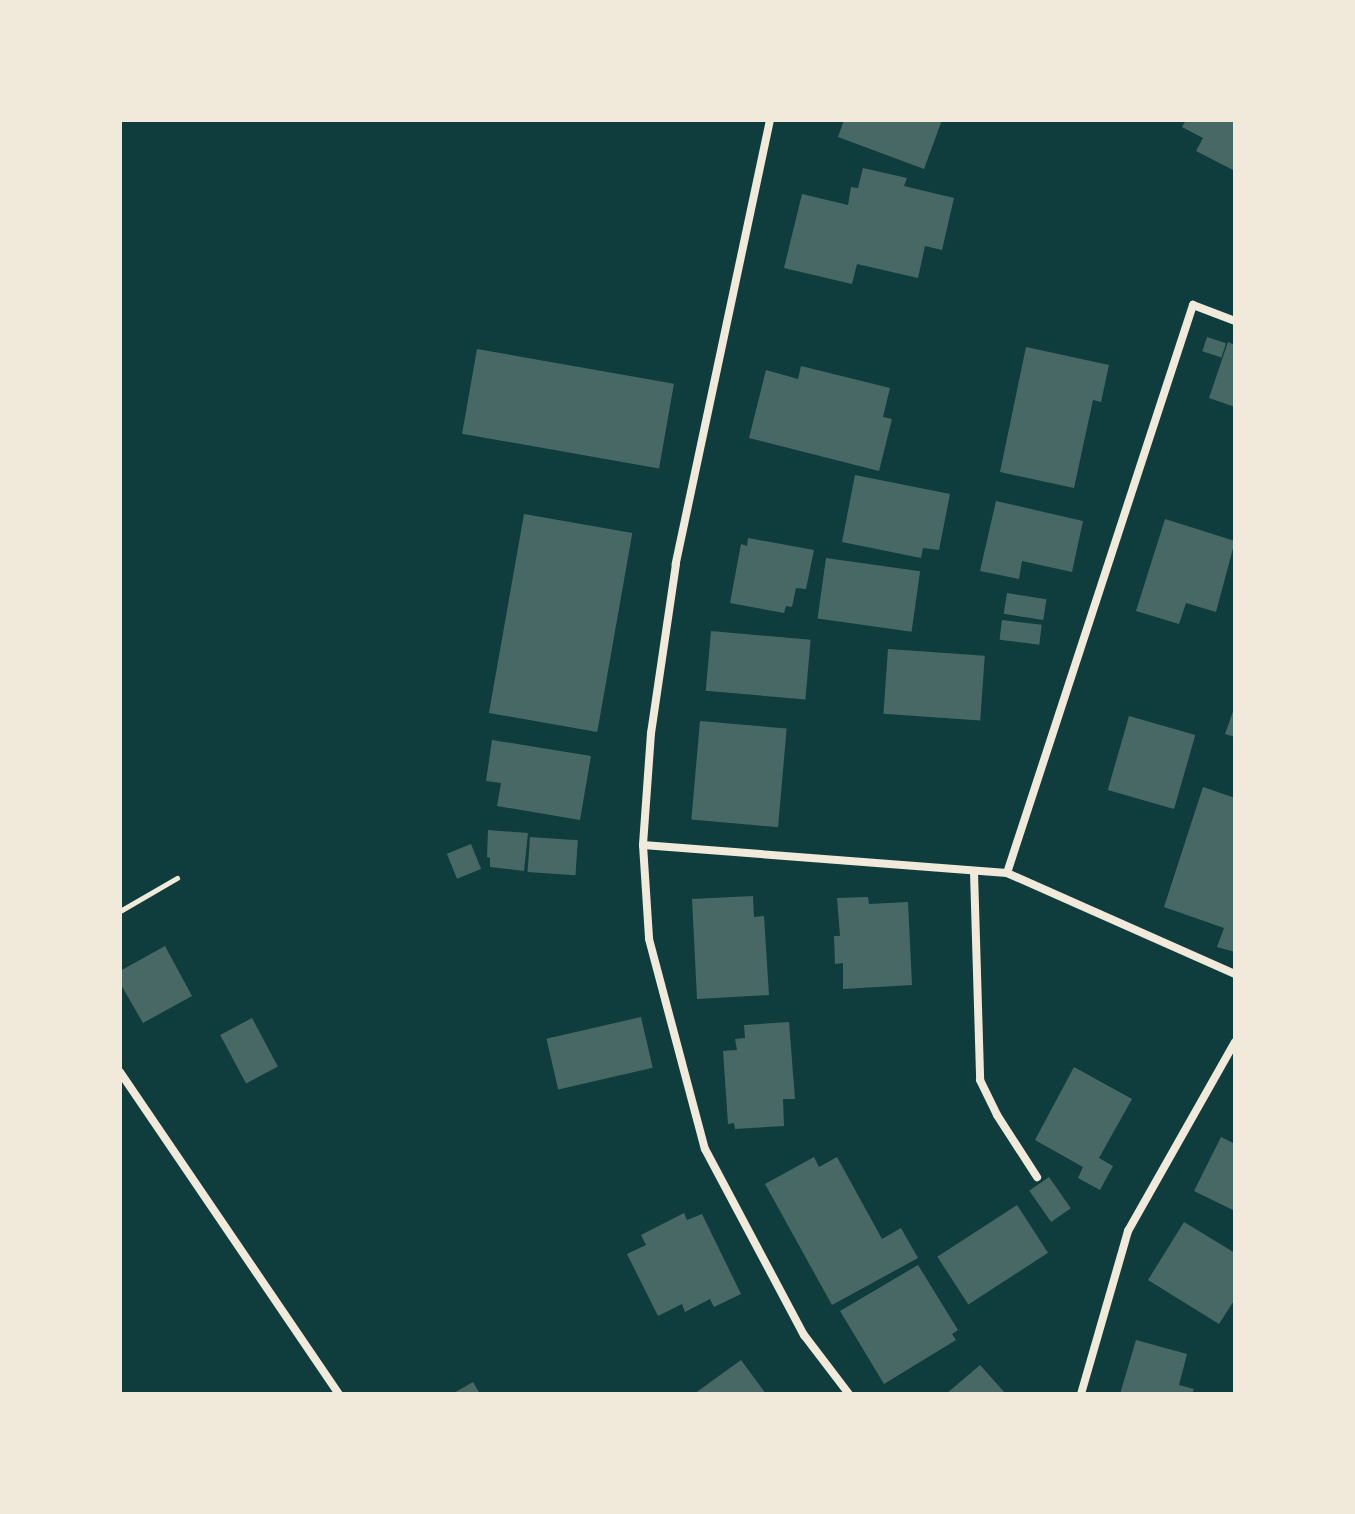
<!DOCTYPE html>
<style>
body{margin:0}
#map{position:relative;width:1355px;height:1514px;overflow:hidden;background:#0f3d3e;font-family:"Open Sans",sans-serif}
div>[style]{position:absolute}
.building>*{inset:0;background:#486865;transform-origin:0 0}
.path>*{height:5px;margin:-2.5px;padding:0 2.5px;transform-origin:2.5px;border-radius:2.5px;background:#f1e9da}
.minor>*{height:8px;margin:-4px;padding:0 4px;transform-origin:4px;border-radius:4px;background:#f1e9da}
span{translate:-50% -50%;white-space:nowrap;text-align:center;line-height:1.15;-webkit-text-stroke:6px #f1e9da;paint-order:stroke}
.frame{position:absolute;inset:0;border:122px solid #f1e9da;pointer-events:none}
</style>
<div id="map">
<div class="building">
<div style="clip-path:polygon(844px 120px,942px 120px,924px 169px,838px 137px)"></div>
<div style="clip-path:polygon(1186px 120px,1235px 120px,1235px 171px,1196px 151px,1203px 138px,1182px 127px)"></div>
<div style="clip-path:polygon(863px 168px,907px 178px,904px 186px,954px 198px,942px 250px,925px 246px,918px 278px,857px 264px,852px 284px,784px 268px,802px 194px,848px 205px,851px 187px,858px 188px)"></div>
<div style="left:1207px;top:337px;width:20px;height:15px;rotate:18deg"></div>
<div style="clip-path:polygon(1228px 342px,1235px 345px,1235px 407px,1209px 398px)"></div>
<div style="clip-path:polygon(1026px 347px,1109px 365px,1101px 402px,1093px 400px,1074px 488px,1000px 472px)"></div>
<div style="left:477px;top:349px;width:200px;height:86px;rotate:10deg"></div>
<div style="clip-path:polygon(801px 366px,890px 388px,883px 417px,892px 419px,879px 471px,749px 438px,766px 370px,798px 379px)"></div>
<div style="clip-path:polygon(855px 475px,950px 494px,939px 550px,923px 548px,921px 558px,842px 542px)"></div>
<div style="clip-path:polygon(996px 501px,1083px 521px,1072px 572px,1022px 561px,1019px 579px,980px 571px)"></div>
<div style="left:524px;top:514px;width:110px;height:202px;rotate:10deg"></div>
<div style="clip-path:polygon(1165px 519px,1235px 541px,1216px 612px,1186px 603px,1179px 624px,1136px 611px)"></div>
<div style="clip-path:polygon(748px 538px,814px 550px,806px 589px,796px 588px,792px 607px,786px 606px,784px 613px,730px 603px,741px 544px,747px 546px)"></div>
<div style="left:826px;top:558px;width:95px;height:61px;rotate:8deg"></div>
<div style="left:1007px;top:593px;width:40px;height:21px;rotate:9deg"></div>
<div style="left:1002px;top:620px;width:40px;height:20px;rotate:7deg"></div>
<div style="left:711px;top:631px;width:100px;height:60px;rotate:5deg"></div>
<div style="left:888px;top:649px;width:97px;height:65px;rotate:4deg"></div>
<div style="clip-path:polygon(1235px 706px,1235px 737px,1225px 734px)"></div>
<div style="left:1129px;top:716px;width:69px;height:77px;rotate:16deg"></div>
<div style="left:700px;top:721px;width:87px;height:99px;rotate:5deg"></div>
<div style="clip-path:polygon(492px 740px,591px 756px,580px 820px,497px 806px,501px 783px,486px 781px)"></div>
<div style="clip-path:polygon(1203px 787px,1235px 798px,1235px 952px,1217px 947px,1224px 928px,1164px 907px)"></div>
<div style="clip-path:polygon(488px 830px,528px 833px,524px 871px,490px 867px,490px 858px,487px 857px)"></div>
<div style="left:530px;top:837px;width:48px;height:35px;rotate:4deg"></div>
<div style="left:471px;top:844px;width:27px;height:26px;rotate:68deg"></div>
<div style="clip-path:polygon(753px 896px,754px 917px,764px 916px,769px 995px,697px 999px,692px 899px)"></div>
<div style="clip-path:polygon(868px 897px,869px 904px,908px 902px,912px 985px,843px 989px,843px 963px,835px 964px,834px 936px,840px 936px,837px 898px)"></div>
<div style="clip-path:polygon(165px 946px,192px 996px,143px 1023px,120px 983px,120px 971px)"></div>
<div style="left:641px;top:1017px;width:52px;height:97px;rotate:77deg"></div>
<div style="left:252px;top:1018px;width:55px;height:36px;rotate:62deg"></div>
<div style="clip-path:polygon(789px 1022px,795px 1099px,783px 1099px,784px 1126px,735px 1129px,734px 1123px,728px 1124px,723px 1051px,737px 1050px,735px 1039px,745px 1038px,744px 1025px)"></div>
<div style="clip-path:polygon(1074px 1067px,1132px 1099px,1099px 1158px,1113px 1166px,1100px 1190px,1078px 1178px,1083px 1167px,1035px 1140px)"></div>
<div style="clip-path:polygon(1221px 1137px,1235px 1144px,1235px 1211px,1194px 1191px)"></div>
<div style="clip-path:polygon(814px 1157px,819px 1167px,837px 1157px,882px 1239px,901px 1228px,918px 1258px,832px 1305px,765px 1184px)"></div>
<div style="left:1049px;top:1177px;width:38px;height:24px;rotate:55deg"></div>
<div style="left:1017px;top:1205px;width:57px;height:95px;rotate:57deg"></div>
<div style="clip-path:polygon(684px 1213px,687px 1220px,702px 1214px,741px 1294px,714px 1307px,710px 1299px,685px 1312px,682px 1304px,658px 1316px,627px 1254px,646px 1245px,641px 1235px)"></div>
<div style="clip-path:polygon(1184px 1222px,1235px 1253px,1235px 1299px,1219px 1324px,1148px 1280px)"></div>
<div style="clip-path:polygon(918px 1265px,958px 1330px,952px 1334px,956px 1340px,884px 1384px,840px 1311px)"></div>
<div style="clip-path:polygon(1136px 1340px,1187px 1354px,1179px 1385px,1194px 1389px,1192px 1394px,1120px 1394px)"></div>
<div style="clip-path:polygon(741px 1360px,766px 1394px,694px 1394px)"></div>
<div style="clip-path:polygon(980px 1365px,1006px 1394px,946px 1394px)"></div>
<div style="clip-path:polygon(473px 1382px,480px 1394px,452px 1394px)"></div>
</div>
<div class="path">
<div style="left:120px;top:911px;width:66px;rotate:-30.1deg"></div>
</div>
<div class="minor">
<div style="left:770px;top:120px;width:454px;rotate:102deg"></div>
<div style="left:676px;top:564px;width:171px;rotate:98.4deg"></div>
<div style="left:651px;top:733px;width:112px;rotate:94.1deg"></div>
<div style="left:643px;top:845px;width:94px;rotate:86.3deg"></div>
<div style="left:649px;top:939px;width:217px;rotate:75.1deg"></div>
<div style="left:705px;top:1149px;width:211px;rotate:62deg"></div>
<div style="left:804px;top:1335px;width:74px;rotate:52.7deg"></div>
<div style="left:643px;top:845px;width:365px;rotate:4.4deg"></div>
<div style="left:1007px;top:873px;width:249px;rotate:23.9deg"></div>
<div style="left:974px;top:872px;width:208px;rotate:88.3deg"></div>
<div style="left:980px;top:1080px;width:39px;rotate:64deg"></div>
<div style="left:997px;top:1115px;width:74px;rotate:57.2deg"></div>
<div style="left:1007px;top:873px;width:598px;rotate:-71.87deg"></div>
<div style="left:1193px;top:305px;width:45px;rotate:20.9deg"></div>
<div style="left:120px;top:1072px;width:389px;rotate:55.8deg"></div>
<div style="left:1081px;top:1394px;width:170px;rotate:-73.9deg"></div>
<div style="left:1128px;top:1231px;width:217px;rotate:-60.5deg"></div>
</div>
<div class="frame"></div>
</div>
